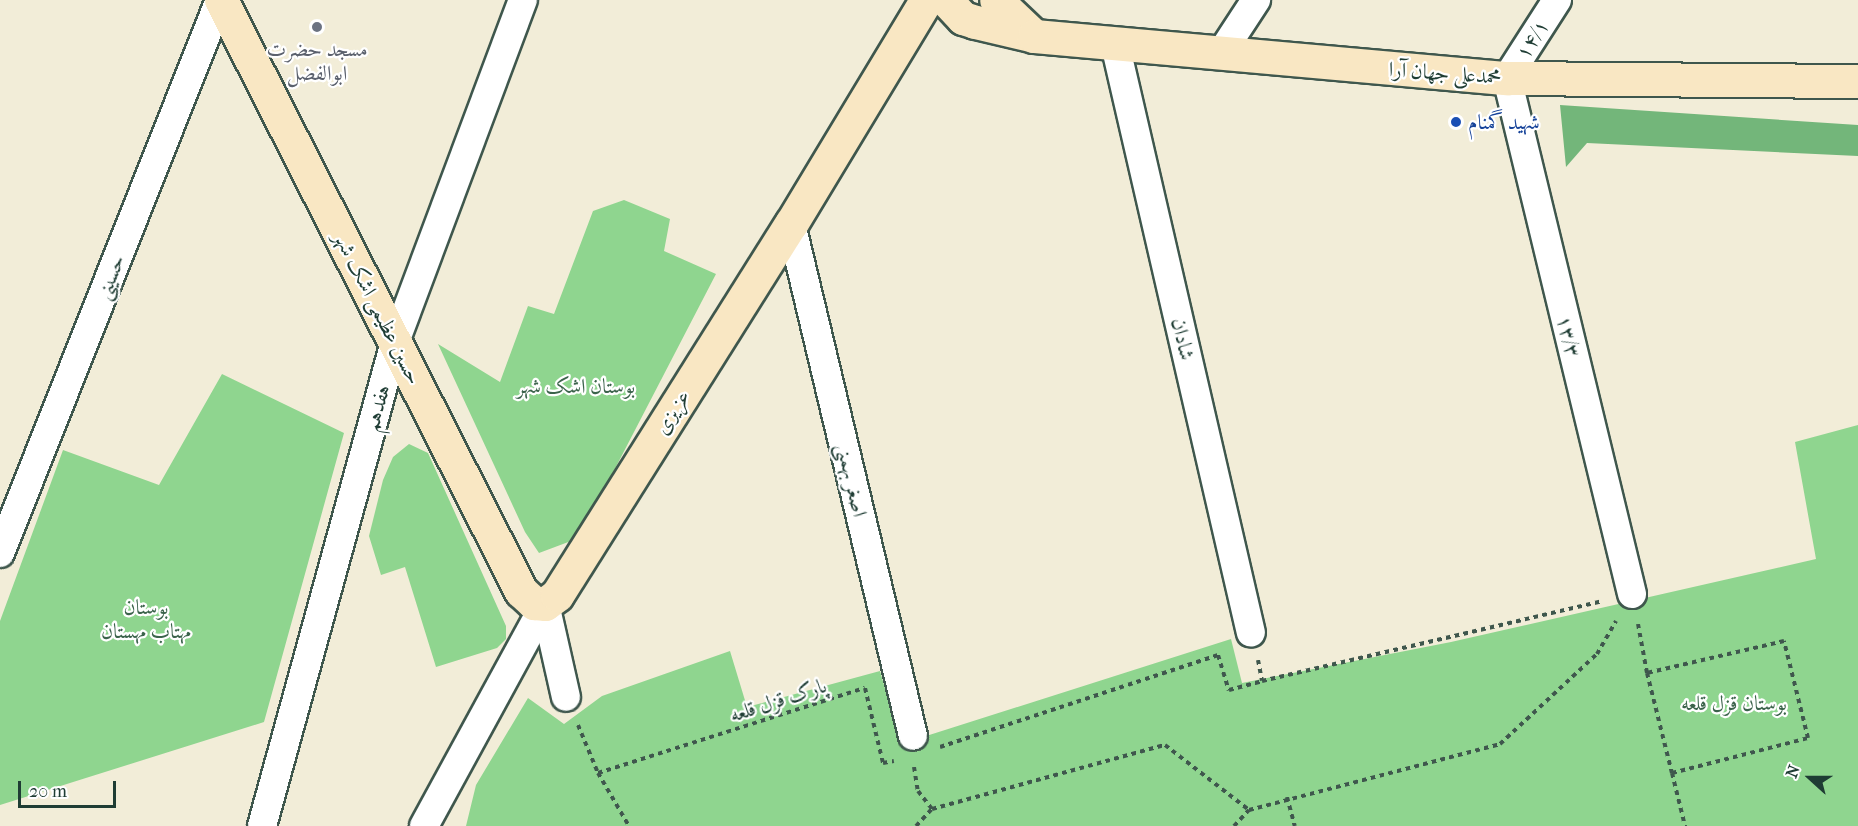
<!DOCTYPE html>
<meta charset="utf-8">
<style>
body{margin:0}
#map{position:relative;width:1858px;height:826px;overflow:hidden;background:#f2edd8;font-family:"IM FELL French Canon",Amiri,serif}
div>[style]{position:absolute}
.green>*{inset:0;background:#8fd58f}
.forest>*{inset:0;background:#73b67a}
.path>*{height:4px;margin-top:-2px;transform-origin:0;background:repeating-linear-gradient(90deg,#3f574d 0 4.5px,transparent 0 9px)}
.roads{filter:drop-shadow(2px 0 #3f574d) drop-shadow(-2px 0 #3f574d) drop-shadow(0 2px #3f574d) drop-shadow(0 -2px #3f574d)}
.street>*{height:28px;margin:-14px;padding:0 14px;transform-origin:14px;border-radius:14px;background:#fff}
.secondary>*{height:33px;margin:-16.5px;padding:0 16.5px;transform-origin:16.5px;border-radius:16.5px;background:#f9e7c3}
.dots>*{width:16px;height:16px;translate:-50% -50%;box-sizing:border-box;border:3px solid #fff;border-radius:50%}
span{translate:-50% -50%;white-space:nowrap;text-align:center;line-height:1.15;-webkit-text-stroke:4.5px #fff;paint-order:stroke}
.street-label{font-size:21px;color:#1f3d34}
.worship-label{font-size:21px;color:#5b616d}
.transit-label{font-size:21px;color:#164399}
.left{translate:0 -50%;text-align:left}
.park-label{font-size:21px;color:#3b634b}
.north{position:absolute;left:1780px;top:748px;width:60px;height:60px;-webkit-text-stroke:4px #fff;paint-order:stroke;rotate:291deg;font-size:16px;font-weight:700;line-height:24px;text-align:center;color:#1f3d34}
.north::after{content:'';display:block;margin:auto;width:21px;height:27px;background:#1f3d34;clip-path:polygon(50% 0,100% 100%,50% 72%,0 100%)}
.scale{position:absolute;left:18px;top:781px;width:98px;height:27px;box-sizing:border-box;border:3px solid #1f3d34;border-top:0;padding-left:8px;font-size:18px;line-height:21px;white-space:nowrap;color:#1f3d34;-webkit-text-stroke:4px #fff;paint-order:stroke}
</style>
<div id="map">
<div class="green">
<div style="clip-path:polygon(624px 200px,670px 219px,664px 251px,716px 274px,579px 538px,539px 553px,525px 532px,438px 344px,500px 382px,528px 306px,554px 314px,593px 211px)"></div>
<div style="clip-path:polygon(222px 374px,344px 433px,264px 722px,0 805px,0 621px,63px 450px,159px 485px)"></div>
<div style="clip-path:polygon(1858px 425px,1858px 826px,466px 826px,476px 785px,528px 698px,564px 724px,602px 696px,730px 651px,747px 707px,880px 671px,901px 744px,1231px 639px,1242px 683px,1451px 642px,1816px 559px,1795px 442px)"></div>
<div style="clip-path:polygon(409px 444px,428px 453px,506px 626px,506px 639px,497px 648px,436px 667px,405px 567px,381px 575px,369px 536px,383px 480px,393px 457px)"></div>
</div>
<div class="forest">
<div style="clip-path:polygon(1560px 105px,1858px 125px,1858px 156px,1587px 143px,1566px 167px)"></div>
</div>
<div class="path">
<div style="left:1638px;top:624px;width:50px;rotate:79.6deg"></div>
<div style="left:1647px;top:673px;width:103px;rotate:76deg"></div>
<div style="left:1672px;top:773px;width:140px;rotate:-14.4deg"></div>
<div style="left:1808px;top:738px;width:100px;rotate:-103.9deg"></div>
<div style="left:1784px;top:641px;width:141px;rotate:166.9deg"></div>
<div style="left:1258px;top:660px;width:21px;rotate:79deg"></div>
<div style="left:1262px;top:681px;width:349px;rotate:-13.2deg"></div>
<div style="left:578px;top:725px;width:52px;rotate:67.4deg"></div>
<div style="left:598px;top:773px;width:61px;rotate:59.7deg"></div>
<div style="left:940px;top:747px;width:293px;rotate:-18.3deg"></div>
<div style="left:1218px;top:655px;width:37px;rotate:73deg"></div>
<div style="left:1229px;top:690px;width:34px;rotate:-15deg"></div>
<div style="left:914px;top:767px;width:24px;rotate:81deg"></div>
<div style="left:918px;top:791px;width:23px;rotate:52deg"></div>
<div style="left:598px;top:773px;width:280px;rotate:-17.7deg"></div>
<div style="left:865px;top:688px;width:77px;rotate:76.5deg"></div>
<div style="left:883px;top:763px;width:11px;rotate:-10deg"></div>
<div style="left:1672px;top:773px;width:55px;rotate:76.2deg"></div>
<div style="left:1287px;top:797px;width:30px;rotate:75deg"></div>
<div style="left:916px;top:826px;width:23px;rotate:-47deg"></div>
<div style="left:932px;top:809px;width:242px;rotate:-15.4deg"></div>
<div style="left:1165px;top:745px;width:106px;rotate:37.7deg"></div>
<div style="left:1249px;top:810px;width:260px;rotate:-14.7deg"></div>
<div style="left:1500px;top:744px;width:132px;rotate:-42.9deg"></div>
<div style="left:1597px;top:654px;width:38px;rotate:-60deg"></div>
<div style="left:1234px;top:826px;width:22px;rotate:-47deg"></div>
</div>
<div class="roads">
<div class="street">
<div style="left:1557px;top:0;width:93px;rotate:122.7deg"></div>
<div style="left:1507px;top:78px;width:531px;rotate:76.38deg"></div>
<div style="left:1115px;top:44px;width:604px;rotate:77deg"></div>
<div style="left:1220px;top:55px;width:66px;rotate:-56.8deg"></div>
<div style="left:791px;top:224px;width:526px;rotate:76.6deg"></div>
<div style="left:0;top:553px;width:595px;rotate:-68.31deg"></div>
<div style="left:545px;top:604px;width:95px;rotate:77.3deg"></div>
<div style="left:262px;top:826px;width:502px;rotate:-74.63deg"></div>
<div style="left:395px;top:342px;width:365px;rotate:-69.5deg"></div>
<div style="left:424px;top:826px;width:253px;rotate:-61.4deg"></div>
</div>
<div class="secondary">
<div style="left:221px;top:0;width:663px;rotate:63.09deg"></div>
<div style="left:521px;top:591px;width:18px;rotate:43deg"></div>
<div style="left:534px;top:603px;width:11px;rotate:5deg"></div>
<div style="left:545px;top:604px;width:15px;rotate:-37deg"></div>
<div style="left:557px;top:595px;width:439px;rotate:-57.8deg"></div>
<div style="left:791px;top:224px;width:262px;rotate:-58.9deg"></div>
<div style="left:946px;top:0;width:25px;rotate:47deg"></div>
<div style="left:963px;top:18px;width:13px;rotate:18deg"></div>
<div style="left:975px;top:22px;width:61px;rotate:13.3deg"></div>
<div style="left:1034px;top:36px;width:52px;rotate:-136.5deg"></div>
<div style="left:1034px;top:36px;width:475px;rotate:5.1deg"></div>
<div style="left:1507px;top:78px;width:351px;rotate:0.5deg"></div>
</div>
</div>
<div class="dots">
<div style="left:317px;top:27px;background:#6b7280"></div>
<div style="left:1456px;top:122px;background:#1a4fb4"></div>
</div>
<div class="street-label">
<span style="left:1532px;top:39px;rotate:-57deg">۱۴/۱</span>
<span style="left:1445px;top:73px;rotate:4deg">محمدعلی جهان آرا</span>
<span style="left:110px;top:277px;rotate:-68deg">حسینی</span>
<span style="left:378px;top:308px;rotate:63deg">حسین عظیمی اشک شهر</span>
<span style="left:1569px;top:336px;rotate:76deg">۱۳/۳</span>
<span style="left:1183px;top:339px;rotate:77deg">شادان</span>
<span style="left:377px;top:408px;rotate:-75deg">هفدهم</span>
<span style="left:672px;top:412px;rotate:-58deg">عزیزی</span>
<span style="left:852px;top:480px;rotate:77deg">اصغر بهمنی</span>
<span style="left:778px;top:700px;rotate:-18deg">پارک قزل قلعه</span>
</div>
<div class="worship-label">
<span style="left:317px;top:61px">مسجد حضرت<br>ابوالفضل</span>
</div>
<div class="transit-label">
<span class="left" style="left:1468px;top:122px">شهید گمنام</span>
</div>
<div class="park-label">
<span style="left:576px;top:386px">بوستان اشک شهر</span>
<span style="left:146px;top:619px">بوستان<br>مهتاب مهستان</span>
<span style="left:1734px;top:703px">بوستان قزل قلعه</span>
</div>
<div class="north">N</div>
<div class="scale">20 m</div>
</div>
